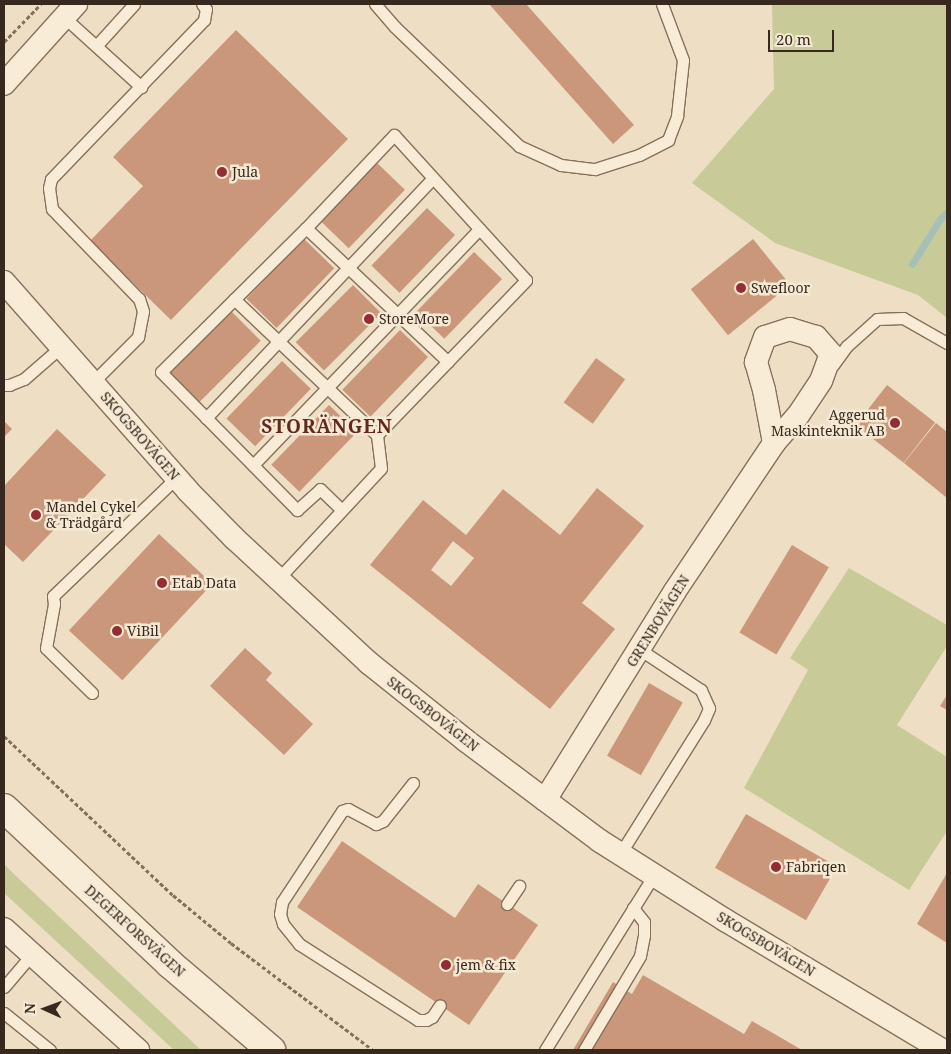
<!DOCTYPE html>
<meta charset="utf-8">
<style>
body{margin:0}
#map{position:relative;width:951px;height:1054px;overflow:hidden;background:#eddec4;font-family:"Noto Serif",serif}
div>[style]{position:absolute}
.green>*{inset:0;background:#c8cb98}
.stream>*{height:7px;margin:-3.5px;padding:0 3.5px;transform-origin:3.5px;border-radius:3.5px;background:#a6c0b7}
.building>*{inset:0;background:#cb977b;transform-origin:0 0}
.path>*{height:3px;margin-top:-1.5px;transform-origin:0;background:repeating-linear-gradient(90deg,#87705b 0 4px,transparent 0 6.5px)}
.roads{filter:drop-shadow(1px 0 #87705b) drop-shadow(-1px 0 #87705b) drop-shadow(0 1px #87705b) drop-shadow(0 -1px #87705b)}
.lane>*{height:11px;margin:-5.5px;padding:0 5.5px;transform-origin:5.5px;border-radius:5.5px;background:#f8ecd7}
.street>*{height:22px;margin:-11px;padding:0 11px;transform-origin:11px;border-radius:11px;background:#f8ecd7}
.secondary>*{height:28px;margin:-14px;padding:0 14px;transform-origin:14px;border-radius:14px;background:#f8ecd7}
.dots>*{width:14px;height:14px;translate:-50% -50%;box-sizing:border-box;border:2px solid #f5e9d3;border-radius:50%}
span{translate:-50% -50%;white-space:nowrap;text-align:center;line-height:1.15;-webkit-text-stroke:5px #f5e9d3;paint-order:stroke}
.poi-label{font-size:14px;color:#38291e}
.left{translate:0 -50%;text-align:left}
.right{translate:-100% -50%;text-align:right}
.street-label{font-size:14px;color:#38291e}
.district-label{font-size:19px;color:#63291f;font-weight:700;letter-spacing:1px}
.frame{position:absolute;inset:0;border:5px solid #38291e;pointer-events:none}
.north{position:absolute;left:20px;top:984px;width:50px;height:50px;-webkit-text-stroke:4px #f5e9d3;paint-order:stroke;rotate:272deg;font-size:14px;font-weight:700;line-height:20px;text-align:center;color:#38291e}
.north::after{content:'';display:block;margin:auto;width:18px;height:22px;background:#38291e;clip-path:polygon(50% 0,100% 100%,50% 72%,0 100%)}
.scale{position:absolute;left:768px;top:30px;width:66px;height:22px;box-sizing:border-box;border:2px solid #38291e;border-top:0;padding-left:6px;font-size:15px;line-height:18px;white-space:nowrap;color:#38291e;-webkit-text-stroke:4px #f5e9d3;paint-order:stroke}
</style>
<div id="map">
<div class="green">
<div style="clip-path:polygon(772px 4px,947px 4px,947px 318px,918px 295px,775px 243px,692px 183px,774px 89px)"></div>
<div style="clip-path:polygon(849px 568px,947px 625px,947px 646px,897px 725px,947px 757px,947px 831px,909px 890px,744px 788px,808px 670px,790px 658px)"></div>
<div style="clip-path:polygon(4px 864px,16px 876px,201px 1050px,174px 1050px,4px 893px)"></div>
</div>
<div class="stream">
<div style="left:912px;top:264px;width:53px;rotate:-58.1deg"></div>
<div style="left:940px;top:219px;width:10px;rotate:-45deg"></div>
</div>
<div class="building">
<div style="clip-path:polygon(489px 4px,526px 4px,634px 125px,613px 144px)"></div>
<div style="clip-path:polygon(236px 30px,348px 139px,171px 320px,90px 241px,143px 186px,113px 157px)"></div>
<div style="left:374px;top:160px;width:43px;height:81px;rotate:44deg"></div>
<div style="left:427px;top:208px;width:39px;height:80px;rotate:44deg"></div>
<div style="left:304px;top:239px;width:42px;height:83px;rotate:44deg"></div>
<div style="left:753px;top:239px;width:59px;height:80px;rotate:51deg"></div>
<div style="left:474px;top:252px;width:39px;height:83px;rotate:44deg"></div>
<div style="left:353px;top:285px;width:40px;height:81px;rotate:45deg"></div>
<div style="left:231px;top:311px;width:42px;height:88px;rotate:45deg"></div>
<div style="left:400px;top:330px;width:39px;height:83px;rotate:44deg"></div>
<div style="left:596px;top:358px;width:36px;height:55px;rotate:36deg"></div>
<div style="left:282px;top:361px;width:40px;height:80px;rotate:44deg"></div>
<div style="left:887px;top:385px;width:61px;height:51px;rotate:38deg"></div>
<div style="left:329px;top:405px;width:39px;height:83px;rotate:44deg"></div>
<div style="clip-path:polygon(4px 421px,12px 429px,4px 437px)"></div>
<div style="clip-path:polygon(936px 423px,947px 432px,947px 498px,904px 463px)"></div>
<div style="clip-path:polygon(57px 429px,106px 475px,23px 562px,4px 544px,4px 486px)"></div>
<div style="clip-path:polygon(evenodd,597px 488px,644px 526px,582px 603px,615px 629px,550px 709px,370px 565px,423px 500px,466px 535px,503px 489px,560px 535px,597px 488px,453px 541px,474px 558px,451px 586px,431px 570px,453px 541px)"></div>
<div style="left:159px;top:534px;width:73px;height:132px;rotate:43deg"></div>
<div style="left:792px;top:545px;width:43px;height:102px;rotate:31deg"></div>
<div style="clip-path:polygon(245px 648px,272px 673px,266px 680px,313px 724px,284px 755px,210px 686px)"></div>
<div style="left:649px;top:683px;width:39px;height:84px;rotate:30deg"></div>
<div style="clip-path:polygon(947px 695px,947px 710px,940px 706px)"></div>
<div style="left:746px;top:814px;width:105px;height:62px;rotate:30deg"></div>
<div style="clip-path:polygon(342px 841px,455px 918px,478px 884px,538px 925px,469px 1025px,297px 907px)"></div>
<div style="clip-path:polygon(947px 873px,947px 943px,917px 924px)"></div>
<div style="clip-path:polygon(643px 975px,744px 1034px,752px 1021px,802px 1050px,573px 1050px,613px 982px,632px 994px)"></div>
</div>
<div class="path">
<div style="left:4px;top:42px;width:53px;rotate:-45.8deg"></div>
<div style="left:4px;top:736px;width:232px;rotate:43.3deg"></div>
<div style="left:173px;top:895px;width:75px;rotate:39.6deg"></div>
<div style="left:231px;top:943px;width:178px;rotate:37deg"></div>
</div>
<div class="roads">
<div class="lane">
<div style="left:375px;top:4px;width:30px;rotate:49deg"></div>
<div style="left:395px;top:27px;width:172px;rotate:43.8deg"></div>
<div style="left:519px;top:146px;width:46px;rotate:24.3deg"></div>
<div style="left:561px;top:165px;width:34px;rotate:7deg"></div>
<div style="left:595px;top:169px;width:46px;rotate:-17.7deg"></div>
<div style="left:639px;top:155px;width:33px;rotate:-27deg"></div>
<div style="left:668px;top:140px;width:26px;rotate:-69deg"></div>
<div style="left:677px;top:116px;width:56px;rotate:-83.9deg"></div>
<div style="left:683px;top:60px;width:60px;rotate:-110.6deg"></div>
<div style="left:65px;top:18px;width:103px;rotate:42.2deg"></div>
<div style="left:97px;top:45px;width:55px;rotate:-47.9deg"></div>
<div style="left:306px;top:228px;width:195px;rotate:43.3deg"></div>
<div style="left:234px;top:299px;width:197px;rotate:43.6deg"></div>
<div style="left:833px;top:365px;width:24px;rotate:-54deg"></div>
<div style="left:847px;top:346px;width:40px;rotate:-42deg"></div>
<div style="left:877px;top:319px;width:26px;rotate:-2deg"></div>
<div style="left:903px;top:318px;width:51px;rotate:29.6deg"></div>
<div style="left:93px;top:382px;width:64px;rotate:-45deg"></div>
<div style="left:138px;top:337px;width:26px;rotate:-79deg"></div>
<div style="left:143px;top:311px;width:13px;rotate:-108deg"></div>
<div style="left:139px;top:299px;width:125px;rotate:-134deg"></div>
<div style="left:52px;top:209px;width:21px;rotate:-98deg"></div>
<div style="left:49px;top:188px;width:9px;rotate:-77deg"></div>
<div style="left:51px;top:179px;width:221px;rotate:-46.1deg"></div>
<div style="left:204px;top:20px;width:11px;rotate:-80deg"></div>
<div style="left:206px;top:9px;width:6px;rotate:-129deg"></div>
<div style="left:4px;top:385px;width:5px"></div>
<div style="left:9px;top:385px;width:16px;rotate:-22deg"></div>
<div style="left:24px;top:379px;width:50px;rotate:-41deg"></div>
<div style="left:206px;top:418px;width:330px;rotate:-46.6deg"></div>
<div style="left:253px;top:465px;width:327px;rotate:-46.2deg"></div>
<div style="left:278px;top:579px;width:151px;rotate:-47.1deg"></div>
<div style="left:381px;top:468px;width:33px;rotate:-97deg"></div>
<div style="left:377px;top:435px;width:215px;rotate:-46.1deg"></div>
<div style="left:526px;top:280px;width:196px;rotate:-132.3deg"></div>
<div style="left:394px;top:135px;width:128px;rotate:133.4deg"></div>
<div style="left:306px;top:228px;width:204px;rotate:135.2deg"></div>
<div style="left:161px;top:372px;width:194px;rotate:45.4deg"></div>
<div style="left:297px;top:510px;width:31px;rotate:-42deg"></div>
<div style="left:320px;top:489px;width:29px;rotate:44deg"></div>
<div style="left:92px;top:693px;width:64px;rotate:-135.6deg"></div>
<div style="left:46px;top:648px;width:45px;rotate:-79.7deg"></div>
<div style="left:54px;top:604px;width:8px;rotate:-97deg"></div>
<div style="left:53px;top:596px;width:170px;rotate:-43.8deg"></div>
<div style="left:413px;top:783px;width:48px;rotate:128.3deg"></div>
<div style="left:383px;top:821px;width:8px;rotate:157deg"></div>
<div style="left:376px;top:824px;width:32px;rotate:-152deg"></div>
<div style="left:348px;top:809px;width:6px;rotate:162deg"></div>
<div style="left:342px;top:811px;width:109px;rotate:123.4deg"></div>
<div style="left:282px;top:902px;width:12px;rotate:99deg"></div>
<div style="left:280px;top:914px;width:10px;rotate:73deg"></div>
<div style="left:283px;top:924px;width:26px;rotate:51deg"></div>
<div style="left:299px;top:944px;width:141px;rotate:32.6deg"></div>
<div style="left:418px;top:1020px;width:8px"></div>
<div style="left:426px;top:1020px;width:7px;rotate:-27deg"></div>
<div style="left:432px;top:1017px;width:14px;rotate:-56deg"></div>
<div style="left:620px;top:854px;width:158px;rotate:-57.9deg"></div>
<div style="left:704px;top:720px;width:13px;rotate:-67deg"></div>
<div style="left:709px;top:708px;width:20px;rotate:-114deg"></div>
<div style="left:701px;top:690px;width:74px;rotate:-146.5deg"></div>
<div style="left:507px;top:904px;width:22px;rotate:-56deg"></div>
<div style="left:4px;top:987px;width:43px;rotate:-49.7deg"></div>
<div style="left:4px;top:1013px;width:59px;rotate:38.8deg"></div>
<div style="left:545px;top:1050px;width:206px;rotate:-58.1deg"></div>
<div style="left:584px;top:1050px;width:109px;rotate:-59.2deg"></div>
<div style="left:640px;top:956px;width:21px;rotate:-79deg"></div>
<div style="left:644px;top:935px;width:13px;rotate:-90deg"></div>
<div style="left:644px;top:922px;width:18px;rotate:-128deg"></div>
</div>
<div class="street">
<div style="left:4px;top:84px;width:108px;rotate:-48deg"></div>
<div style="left:4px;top:282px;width:278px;rotate:48.6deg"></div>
<div style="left:188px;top:491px;width:66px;rotate:45.6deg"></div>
<div style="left:234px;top:538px;width:184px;rotate:42.8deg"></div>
<div style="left:369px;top:663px;width:123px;rotate:38.7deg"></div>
<div style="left:465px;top:740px;width:169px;rotate:36.8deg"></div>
<div style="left:600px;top:841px;width:148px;rotate:32.3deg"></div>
<div style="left:725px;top:920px;width:253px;rotate:30.9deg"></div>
<div style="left:545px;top:800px;width:246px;rotate:-58.1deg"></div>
<div style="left:675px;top:591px;width:178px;rotate:-56.2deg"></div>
<div style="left:774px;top:443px;width:35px;rotate:-49deg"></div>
<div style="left:797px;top:417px;width:43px;rotate:-56.3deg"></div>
<div style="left:821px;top:381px;width:29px;rotate:-70deg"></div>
<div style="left:831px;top:354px;width:23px;rotate:-131deg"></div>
<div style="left:816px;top:337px;width:27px;rotate:-163deg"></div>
<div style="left:790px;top:329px;width:26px;rotate:162deg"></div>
<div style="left:765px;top:337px;width:27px;rotate:110deg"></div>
<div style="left:756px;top:362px;width:29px;rotate:74deg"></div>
<div style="left:764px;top:390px;width:54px;rotate:79.3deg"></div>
<div style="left:4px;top:929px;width:181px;rotate:42.1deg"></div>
</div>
<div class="secondary">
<div style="left:4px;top:808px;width:228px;rotate:43.2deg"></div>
<div style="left:170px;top:964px;width:133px;rotate:40.4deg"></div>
</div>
</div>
<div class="dots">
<div style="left:222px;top:172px;background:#952c33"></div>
<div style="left:741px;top:288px;background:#952c33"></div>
<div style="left:369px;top:319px;background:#952c33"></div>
<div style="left:895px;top:423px;background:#952c33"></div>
<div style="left:36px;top:515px;background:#952c33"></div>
<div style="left:162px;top:583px;background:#952c33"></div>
<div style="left:117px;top:631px;background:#952c33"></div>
<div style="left:776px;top:867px;background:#952c33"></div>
<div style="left:446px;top:965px;background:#952c33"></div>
</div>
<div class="poi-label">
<span class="left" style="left:232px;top:172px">Jula</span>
<span class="left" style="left:751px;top:288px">Swefloor</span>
<span class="left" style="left:379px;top:319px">StoreMore</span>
<span class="right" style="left:885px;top:423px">Aggerud<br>Maskinteknik AB</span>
<span class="left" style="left:46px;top:515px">Mandel Cykel<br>&amp; Trädgård</span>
<span class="left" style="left:172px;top:583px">Etab Data</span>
<span class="left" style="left:127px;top:631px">ViBil</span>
<span class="left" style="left:786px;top:867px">Fabriqen</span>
<span class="left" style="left:456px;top:965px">jem &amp; fix</span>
</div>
<div class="street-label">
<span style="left:140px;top:436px;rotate:49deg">SKOGSBOVÄGEN</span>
<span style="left:658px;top:621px;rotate:-58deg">GRENBOVÄGEN</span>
<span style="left:433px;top:714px;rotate:38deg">SKOGSBOVÄGEN</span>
<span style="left:135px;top:931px;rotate:42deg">DEGERFORSVÄGEN</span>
<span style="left:766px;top:944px;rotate:31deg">SKOGSBOVÄGEN</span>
</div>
<div class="district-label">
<span style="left:327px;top:427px">STORÄNGEN</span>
</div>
<div class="frame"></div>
<div class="north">N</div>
<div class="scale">20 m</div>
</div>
